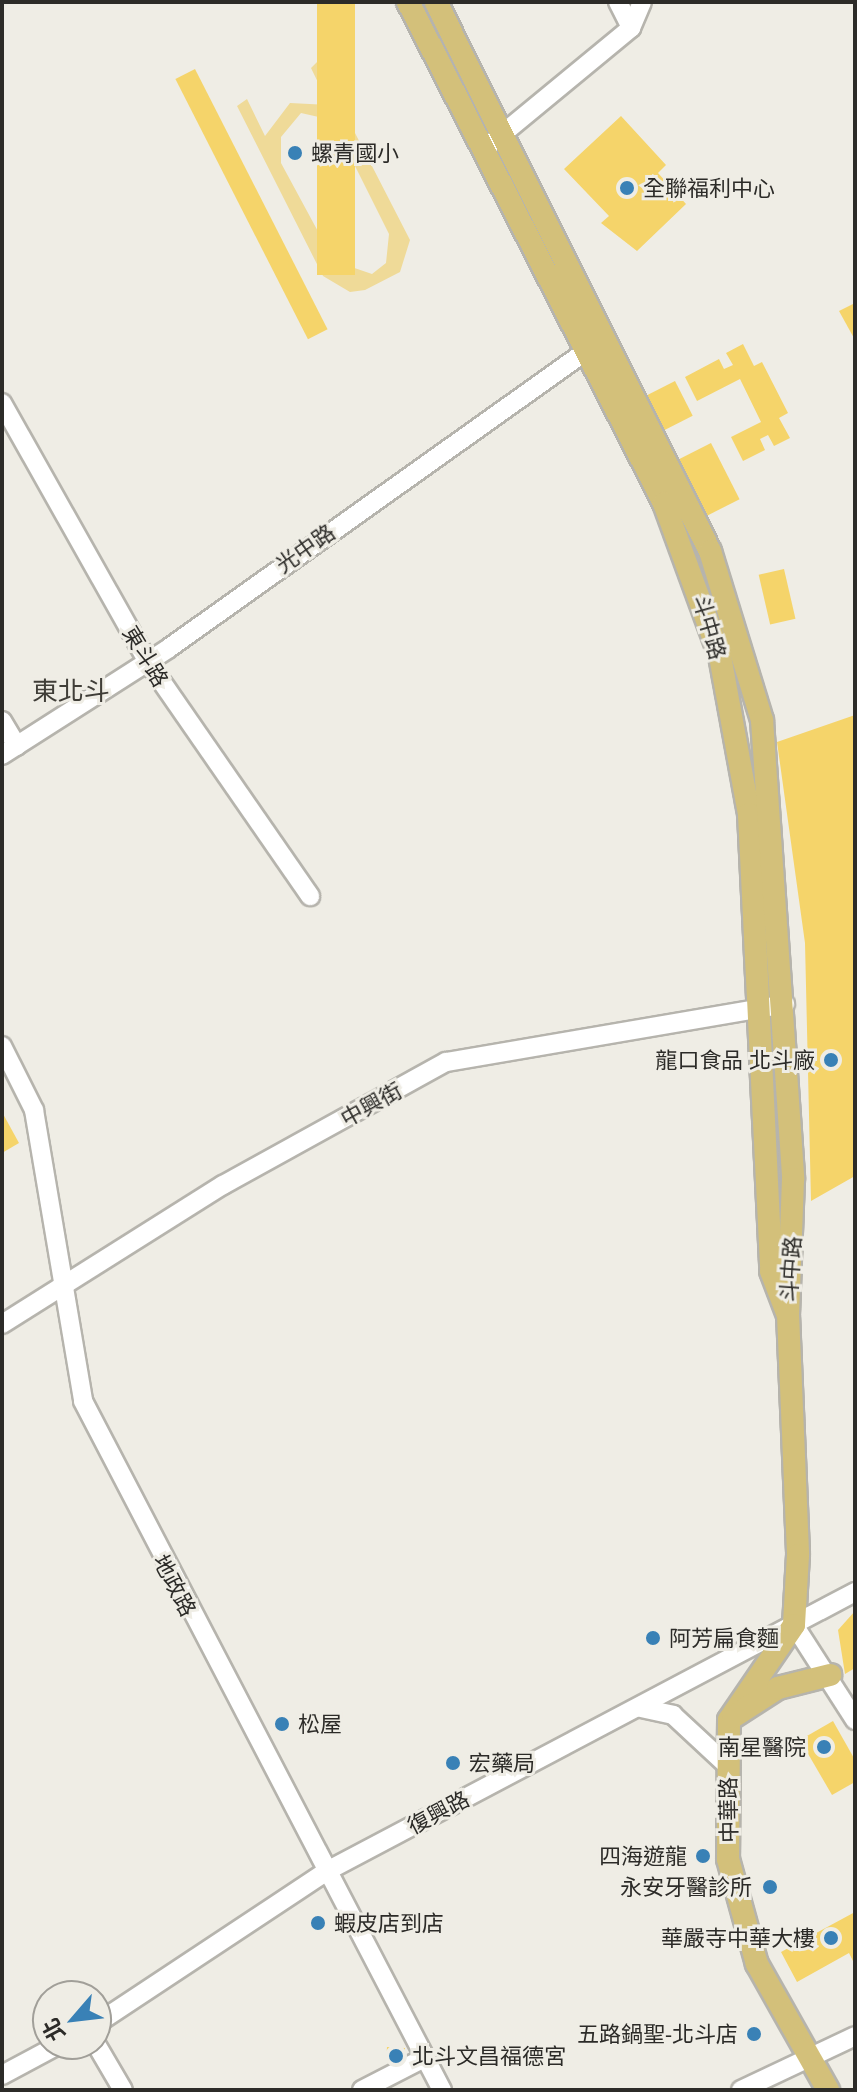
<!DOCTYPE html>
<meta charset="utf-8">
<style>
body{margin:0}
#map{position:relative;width:857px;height:2092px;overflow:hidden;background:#efede5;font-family:"Open Sans","Noto Sans TC",sans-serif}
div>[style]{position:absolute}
.green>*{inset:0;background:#efda98}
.building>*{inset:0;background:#f5d46a;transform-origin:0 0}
.roads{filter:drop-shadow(2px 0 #b6b4ad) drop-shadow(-2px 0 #b6b4ad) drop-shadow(0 2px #b6b4ad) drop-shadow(0 -2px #b6b4ad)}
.minor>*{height:18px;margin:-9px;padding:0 9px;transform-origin:9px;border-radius:9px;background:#fff}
.major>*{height:22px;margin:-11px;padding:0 11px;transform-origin:11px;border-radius:11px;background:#d3c07a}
.dots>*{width:22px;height:22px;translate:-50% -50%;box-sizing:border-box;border:4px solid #efede5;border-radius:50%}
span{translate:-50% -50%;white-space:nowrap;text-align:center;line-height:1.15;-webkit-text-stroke:6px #efede5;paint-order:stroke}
.poi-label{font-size:22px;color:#2c2b28}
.left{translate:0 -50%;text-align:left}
.right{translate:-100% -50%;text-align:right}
.street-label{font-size:22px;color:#2c2b28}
.quarter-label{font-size:26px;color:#403e38}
.frame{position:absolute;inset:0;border:4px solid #2c2b28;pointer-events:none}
.north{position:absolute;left:32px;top:1980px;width:80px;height:80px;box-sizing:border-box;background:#efede5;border:2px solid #a19f99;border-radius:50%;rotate:242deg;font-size:22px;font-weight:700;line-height:32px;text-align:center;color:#2c2b28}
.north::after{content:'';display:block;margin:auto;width:28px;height:36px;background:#3981b6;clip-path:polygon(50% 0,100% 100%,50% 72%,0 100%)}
</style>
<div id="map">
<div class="green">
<div style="clip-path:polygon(evenodd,318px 61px,410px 240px,400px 272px,365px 290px,350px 292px,323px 276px,237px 106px,247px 99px,265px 136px,290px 103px,329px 105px,311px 68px,318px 61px,301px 113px,332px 120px,389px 234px,386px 263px,372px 274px,334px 261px,281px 163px,281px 137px,301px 113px)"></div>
</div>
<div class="building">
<div style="left:317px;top:2px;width:38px;height:273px"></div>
<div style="left:195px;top:69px;width:292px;height:22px;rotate:63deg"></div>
<div style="clip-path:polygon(621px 116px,666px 165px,658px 173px,686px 204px,637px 251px,601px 223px,609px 216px,564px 169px)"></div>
<div style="clip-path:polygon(855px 303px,855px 340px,839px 311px)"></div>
<div style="clip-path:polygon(743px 344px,754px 366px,762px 362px,788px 413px,779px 418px,790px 438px,774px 446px,768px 435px,760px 439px,765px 450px,743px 461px,731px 437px,761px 422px,740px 379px,697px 401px,685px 377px,719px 359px,724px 369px,733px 365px,726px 353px)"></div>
<div style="left:675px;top:381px;width:39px;height:32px;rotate:63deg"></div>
<div style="left:711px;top:443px;width:63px;height:36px;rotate:63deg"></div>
<div style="left:784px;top:569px;width:51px;height:26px;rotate:77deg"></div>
<div style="clip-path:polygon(855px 715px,855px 1176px,811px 1201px,805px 943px,777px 742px)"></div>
<div style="clip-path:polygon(2px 1112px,19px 1143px,2px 1153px)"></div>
<div style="clip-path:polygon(855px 1611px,855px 1668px,845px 1674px,838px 1630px)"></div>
<div style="clip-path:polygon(833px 1721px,855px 1760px,855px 1782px,832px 1795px,800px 1740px)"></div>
<div style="clip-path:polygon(855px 1912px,855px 1965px,849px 1953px,797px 1982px,781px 1952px)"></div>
<div style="left:387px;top:2047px;width:18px;height:12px;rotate:3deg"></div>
</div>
<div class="roads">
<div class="minor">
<div style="left:618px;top:2px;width:29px;rotate:63deg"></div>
<div style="left:483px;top:150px;width:192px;rotate:-39.5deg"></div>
<div style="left:631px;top:28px;width:28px;rotate:-67deg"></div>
<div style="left:2px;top:403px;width:297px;rotate:60.6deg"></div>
<div style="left:148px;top:662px;width:285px;rotate:55.3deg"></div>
<div style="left:2px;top:721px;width:29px;rotate:59deg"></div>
<div style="left:2px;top:755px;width:198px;rotate:-32.6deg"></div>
<div style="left:169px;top:648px;width:524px;rotate:-35.45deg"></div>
<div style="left:2px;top:1046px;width:72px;rotate:63.4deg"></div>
<div style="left:34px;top:1110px;width:295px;rotate:80.4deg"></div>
<div style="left:83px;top:1401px;width:777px;rotate:62.48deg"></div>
<div style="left:2px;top:1324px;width:261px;rotate:-32.2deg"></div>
<div style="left:223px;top:1185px;width:255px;rotate:-28.9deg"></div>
<div style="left:446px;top:1062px;width:344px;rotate:-9.7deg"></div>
<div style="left:794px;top:1625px;width:113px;rotate:57.3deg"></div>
<div style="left:641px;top:1708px;width:33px;rotate:12deg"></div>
<div style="left:673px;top:1715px;width:74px;rotate:42.8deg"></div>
<div style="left:96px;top:2024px;width:277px;rotate:-33.5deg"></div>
<div style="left:327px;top:1871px;width:597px;rotate:-27.85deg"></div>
<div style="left:96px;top:2044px;width:53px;rotate:59.6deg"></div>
<div style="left:2px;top:2075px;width:66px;rotate:-28.1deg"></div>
<div style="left:362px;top:2090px;width:70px;rotate:-27.3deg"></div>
<div style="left:741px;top:2090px;width:126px;rotate:-25.3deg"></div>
</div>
<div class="major">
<div style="left:408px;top:2px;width:563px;rotate:62.93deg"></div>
<div style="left:664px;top:503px;width:163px;rotate:69.9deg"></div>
<div style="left:720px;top:656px;width:161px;rotate:79.6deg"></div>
<div style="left:749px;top:814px;width:458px;rotate:87.2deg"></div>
<div style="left:771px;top:1271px;width:45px;rotate:69.1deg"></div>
<div style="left:436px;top:2px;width:614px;rotate:63.48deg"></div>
<div style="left:710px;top:551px;width:177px;rotate:72.9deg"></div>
<div style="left:762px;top:720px;width:460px;rotate:86.1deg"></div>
<div style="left:793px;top:1179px;width:135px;rotate:92.1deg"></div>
<div style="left:788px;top:1314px;width:241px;rotate:87.6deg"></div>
<div style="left:798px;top:1555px;width:70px;rotate:93.3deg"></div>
<div style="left:794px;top:1625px;width:115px;rotate:124.4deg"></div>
<div style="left:729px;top:1720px;width:139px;rotate:90.4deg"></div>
<div style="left:728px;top:1859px;width:109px;rotate:74.6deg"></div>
<div style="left:757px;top:1964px;width:145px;rotate:60.6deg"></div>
<div style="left:733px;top:1717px;width:54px;rotate:-32.8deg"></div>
<div style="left:778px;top:1688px;width:54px;rotate:-14deg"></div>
</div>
</div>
<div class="dots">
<div style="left:295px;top:153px;background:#3981b6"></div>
<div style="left:627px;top:188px;background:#3981b6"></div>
<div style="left:831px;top:1060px;background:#3981b6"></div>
<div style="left:653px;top:1638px;background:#3981b6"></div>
<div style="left:282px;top:1724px;background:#3981b6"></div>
<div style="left:824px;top:1747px;background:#3981b6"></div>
<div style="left:453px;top:1763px;background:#3981b6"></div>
<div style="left:703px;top:1856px;background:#3981b6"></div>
<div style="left:770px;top:1887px;background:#3981b6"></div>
<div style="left:318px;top:1923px;background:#3981b6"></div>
<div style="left:831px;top:1938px;background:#3981b6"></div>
<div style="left:754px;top:2034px;background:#3981b6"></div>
<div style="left:396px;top:2056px;background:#3981b6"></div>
</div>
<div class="poi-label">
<span class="left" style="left:311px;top:153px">螺青國小</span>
<span class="left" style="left:643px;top:188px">全聯福利中心</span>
<span class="right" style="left:815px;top:1060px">龍口食品 北斗廠</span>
<span class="left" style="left:669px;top:1638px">阿芳扁食麵</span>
<span class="left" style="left:298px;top:1724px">松屋</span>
<span class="right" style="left:806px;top:1747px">南星醫院</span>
<span class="left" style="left:469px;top:1763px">宏藥局</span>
<span class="right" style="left:687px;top:1856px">四海遊龍</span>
<span class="right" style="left:752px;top:1887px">永安牙醫診所</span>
<span class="left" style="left:334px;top:1923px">蝦皮店到店</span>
<span class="right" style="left:815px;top:1938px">華嚴寺中華大樓</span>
<span class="right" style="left:738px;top:2034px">五路鍋聖-北斗店</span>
<span class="left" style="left:412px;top:2056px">北斗文昌福德宮</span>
</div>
<div class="street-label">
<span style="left:305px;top:548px;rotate:-35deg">光中路</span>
<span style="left:710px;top:627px;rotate:74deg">斗中路</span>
<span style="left:146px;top:656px;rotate:59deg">東斗路</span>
<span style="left:371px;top:1104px;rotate:-29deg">中興街</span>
<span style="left:790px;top:1269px;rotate:-86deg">斗中路</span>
<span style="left:175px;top:1585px;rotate:62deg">地政路</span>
<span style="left:728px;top:1810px;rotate:-91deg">中華路</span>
<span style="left:438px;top:1812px;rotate:-28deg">復興路</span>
</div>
<div class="quarter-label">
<span style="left:71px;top:691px">東北斗</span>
</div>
<div class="frame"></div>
<div class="north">北</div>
</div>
